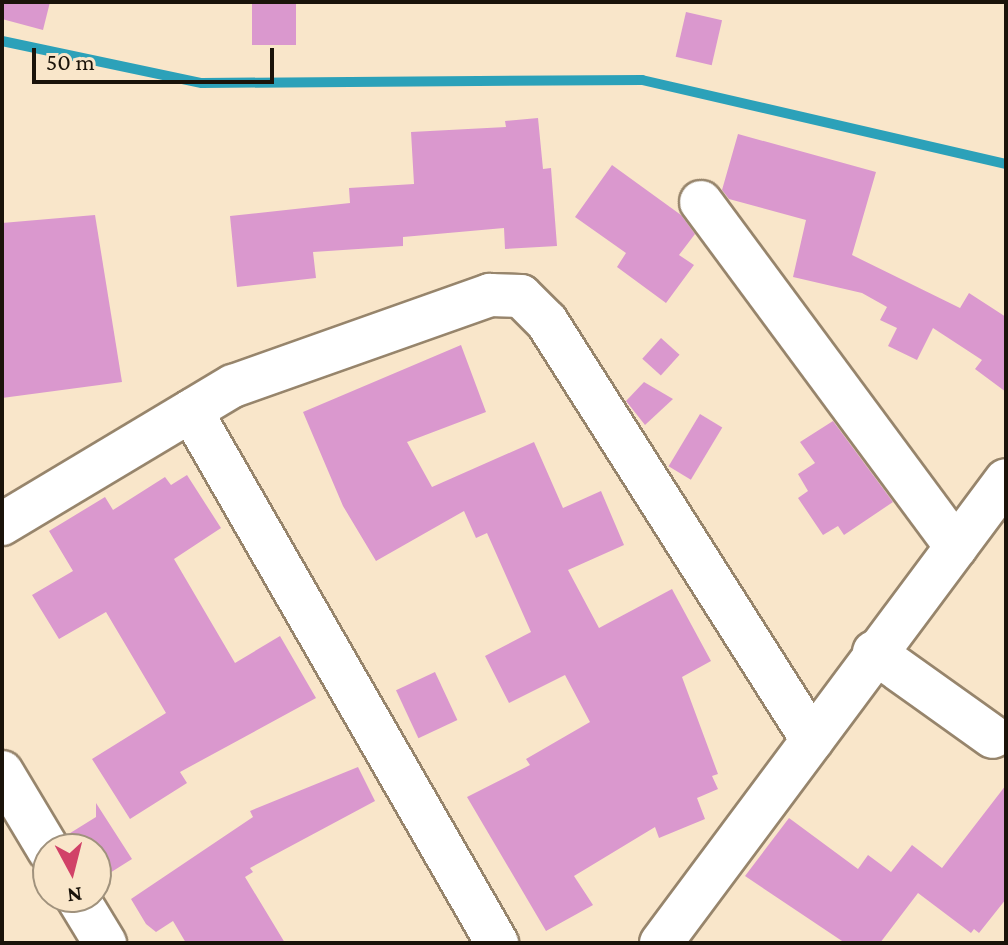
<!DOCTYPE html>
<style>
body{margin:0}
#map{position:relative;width:1008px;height:945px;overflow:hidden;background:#f9e6ca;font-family:"Crimson Pro",serif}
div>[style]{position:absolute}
.stream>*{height:10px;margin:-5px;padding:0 5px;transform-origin:5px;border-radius:5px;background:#2ca1b9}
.building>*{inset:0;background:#da98ce;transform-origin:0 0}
.roads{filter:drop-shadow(2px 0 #97856c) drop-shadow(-2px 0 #97856c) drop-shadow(0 2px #97856c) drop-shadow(0 -2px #97856c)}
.minor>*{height:42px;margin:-21px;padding:0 21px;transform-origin:21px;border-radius:21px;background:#fff}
span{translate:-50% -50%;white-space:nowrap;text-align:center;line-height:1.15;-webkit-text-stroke:6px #f9e6ca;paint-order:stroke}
.frame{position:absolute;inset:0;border:4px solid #1a130a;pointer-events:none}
.north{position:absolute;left:32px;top:833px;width:80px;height:80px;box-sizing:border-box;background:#f9e6ca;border:2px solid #a0927d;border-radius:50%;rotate:173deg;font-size:22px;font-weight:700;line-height:32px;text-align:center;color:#1a130a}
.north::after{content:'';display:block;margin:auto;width:28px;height:36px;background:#d14268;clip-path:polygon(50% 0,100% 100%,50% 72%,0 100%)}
.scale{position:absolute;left:32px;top:48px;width:242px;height:36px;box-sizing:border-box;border:4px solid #1a130a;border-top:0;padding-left:10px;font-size:24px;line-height:28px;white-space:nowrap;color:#1a130a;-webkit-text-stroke:6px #f9e6ca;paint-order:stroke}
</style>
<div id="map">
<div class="stream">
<div style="left:2px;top:41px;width:204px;rotate:11.9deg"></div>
<div style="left:202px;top:83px;width:440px;rotate:-0.4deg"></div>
<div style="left:642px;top:80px;width:374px;rotate:13deg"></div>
</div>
<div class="building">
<div style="clip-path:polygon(2px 2px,50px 2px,43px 30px,2px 19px)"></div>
<div style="left:252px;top:2px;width:44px;height:43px"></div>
<div style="left:686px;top:12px;width:37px;height:46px;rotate:13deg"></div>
<div style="clip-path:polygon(538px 118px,543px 169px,551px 168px,557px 246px,505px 249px,504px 228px,403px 237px,403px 246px,313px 252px,316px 278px,237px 287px,230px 216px,350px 203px,349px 188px,414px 184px,411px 132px,506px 127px,505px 121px)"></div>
<div style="clip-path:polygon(738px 134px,876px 172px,852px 255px,960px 308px,969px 293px,1006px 317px,1006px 392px,975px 369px,982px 360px,933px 328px,917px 360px,888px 346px,897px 328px,880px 320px,887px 307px,862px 293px,793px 277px,806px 220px,729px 199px,722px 190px)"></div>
<div style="clip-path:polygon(612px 165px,681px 215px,695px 234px,679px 255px,694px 265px,666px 303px,617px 267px,626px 253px,575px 217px)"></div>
<div style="clip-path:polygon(95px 215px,122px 382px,2px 398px,2px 223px)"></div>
<div style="left:661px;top:338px;width:25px;height:28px;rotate:42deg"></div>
<div style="clip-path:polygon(461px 345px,486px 412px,407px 442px,432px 487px,534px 442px,563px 508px,601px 491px,624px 545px,568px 570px,599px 628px,672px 589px,711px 661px,682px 677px,718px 774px,712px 776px,718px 789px,697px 798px,705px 819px,659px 838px,655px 827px,574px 876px,593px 905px,546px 931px,467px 797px,530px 765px,526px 759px,590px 722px,565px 675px,509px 703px,485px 656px,531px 632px,487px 533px,476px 538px,464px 511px,376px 561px,343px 506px,303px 412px)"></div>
<div style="clip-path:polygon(644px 382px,673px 399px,645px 425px,626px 401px)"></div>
<div style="left:700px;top:414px;width:26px;height:61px;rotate:31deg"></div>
<div style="clip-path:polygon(833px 421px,893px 502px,844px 535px,838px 526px,823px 535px,798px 498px,808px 491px,798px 474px,815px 463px,800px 442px)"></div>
<div style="clip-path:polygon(187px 475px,221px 528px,174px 559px,235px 663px,280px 636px,316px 698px,180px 772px,187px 783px,130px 819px,92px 759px,166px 713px,106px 612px,59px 639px,32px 595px,73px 571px,49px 531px,105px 497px,113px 510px,165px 477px,171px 485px)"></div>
<div style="left:435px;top:672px;width:53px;height:43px;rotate:65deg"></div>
<div style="clip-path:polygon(358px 767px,375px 801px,250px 868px,253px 872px,245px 877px,285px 943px,186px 943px,173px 921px,156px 932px,146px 924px,131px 899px,253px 817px,250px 811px)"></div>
<div style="clip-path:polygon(1006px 785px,1006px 899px,979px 933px,974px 929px,971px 933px,918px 893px,880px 943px,845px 943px,745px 876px,789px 818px,858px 869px,868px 855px,891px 872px,912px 845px,942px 868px)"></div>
<div style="clip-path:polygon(96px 803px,132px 859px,105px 876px,96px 863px,96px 849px,72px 849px,67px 835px,96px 817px)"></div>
</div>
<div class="roads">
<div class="minor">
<div style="left:701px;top:202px;width:429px;rotate:53.5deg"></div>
<div style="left:191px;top:411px;width:614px;rotate:60.09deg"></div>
<div style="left:2px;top:524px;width:269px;rotate:-30.9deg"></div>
<div style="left:233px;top:386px;width:273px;rotate:-19.5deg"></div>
<div style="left:490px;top:295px;width:31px;rotate:2deg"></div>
<div style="left:521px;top:296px;width:37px;rotate:45deg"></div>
<div style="left:547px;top:322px;width:495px;rotate:57.6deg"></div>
<div style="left:874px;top:652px;width:146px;rotate:35.5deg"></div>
<div style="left:2px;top:772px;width:90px;rotate:59.1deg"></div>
<div style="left:77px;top:897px;width:54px;rotate:58.7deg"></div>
<div style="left:661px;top:943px;width:577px;rotate:-53.31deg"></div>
</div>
</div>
<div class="frame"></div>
<div class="north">N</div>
<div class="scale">50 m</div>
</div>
